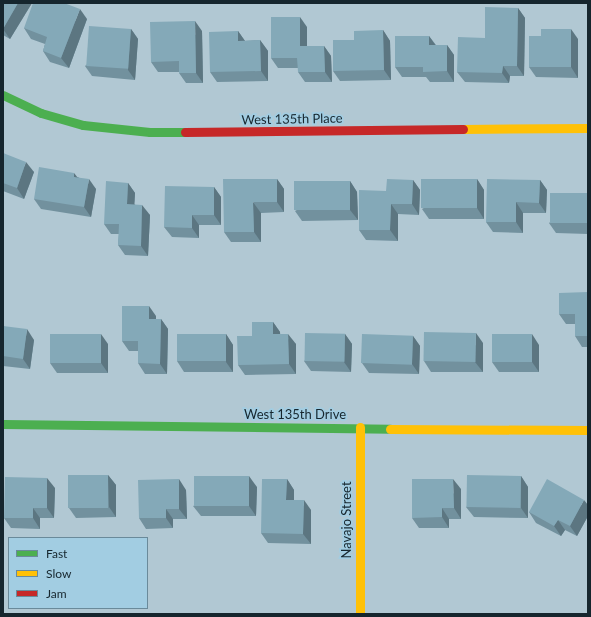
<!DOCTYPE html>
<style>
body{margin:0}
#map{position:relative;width:591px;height:617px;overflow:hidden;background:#b1c8d3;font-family:Lato,sans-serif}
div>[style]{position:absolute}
.fast>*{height:9px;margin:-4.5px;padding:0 4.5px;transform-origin:4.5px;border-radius:4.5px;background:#4caf50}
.slow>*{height:9px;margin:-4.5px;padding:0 4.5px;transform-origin:4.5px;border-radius:4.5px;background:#ffc107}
.jam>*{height:9px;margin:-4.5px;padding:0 4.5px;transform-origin:4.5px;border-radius:4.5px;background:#c62828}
.wall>*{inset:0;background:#72919e}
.shaded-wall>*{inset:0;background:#5c7681}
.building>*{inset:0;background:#84a9b8;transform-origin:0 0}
span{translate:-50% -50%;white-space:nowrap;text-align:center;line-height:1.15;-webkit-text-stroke:3.5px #a2cde2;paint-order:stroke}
.street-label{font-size:13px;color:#16262e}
.frame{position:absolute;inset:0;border:4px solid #16262e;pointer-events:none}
.legend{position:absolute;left:8px;top:537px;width:140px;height:72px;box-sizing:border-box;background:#a2cde2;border:1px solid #6a8a9a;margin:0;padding:5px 7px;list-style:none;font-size:12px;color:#16262e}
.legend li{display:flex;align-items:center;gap:8px;height:20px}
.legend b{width:20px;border:1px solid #6a8a9a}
</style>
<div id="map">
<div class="fast">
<div style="left:3px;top:95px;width:42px;rotate:25.3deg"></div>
<div style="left:41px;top:113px;width:44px;rotate:15.9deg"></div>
<div style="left:83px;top:125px;width:67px;rotate:6deg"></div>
<div style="left:150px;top:132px;width:35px"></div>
<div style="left:3px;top:424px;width:387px;rotate:0.7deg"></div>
</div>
<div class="slow">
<div style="left:463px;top:129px;width:125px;rotate:-0.5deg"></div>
<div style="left:360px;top:427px;width:187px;rotate:90deg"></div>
<div style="left:390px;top:429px;width:198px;rotate:0.3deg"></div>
</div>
<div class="jam">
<div style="left:185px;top:132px;width:278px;rotate:-0.6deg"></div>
</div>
<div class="wall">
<div style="clip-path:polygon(3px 3px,32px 3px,10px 39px,3px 35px)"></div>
<div style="clip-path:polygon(518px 8px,525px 18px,524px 76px,510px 76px,509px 83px,465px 82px,457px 72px,485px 38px)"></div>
<div style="clip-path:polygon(87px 19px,69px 68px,50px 62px,43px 51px,45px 44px,31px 39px,24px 28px)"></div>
<div style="clip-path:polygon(307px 27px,307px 46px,324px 46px,331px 56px,332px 82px,305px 82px,298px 72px,298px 68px,278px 68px,271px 58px)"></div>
<div style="clip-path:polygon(131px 29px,138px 39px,135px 80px,92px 76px,85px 66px)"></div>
<div style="clip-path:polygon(383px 30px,390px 41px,391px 80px,340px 81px,333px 71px,354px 40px)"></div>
<div style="clip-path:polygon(202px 31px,203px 83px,186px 83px,179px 73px,179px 72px,158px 72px,151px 62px)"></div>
<div style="clip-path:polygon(238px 31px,245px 41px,260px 40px,268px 51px,268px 81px,217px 82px,210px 72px)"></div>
<div style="clip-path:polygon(429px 36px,436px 45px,447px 45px,454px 55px,454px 82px,430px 82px,426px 77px,402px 77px,395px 67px)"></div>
<div style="clip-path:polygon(541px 36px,578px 39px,578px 78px,536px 77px,529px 67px)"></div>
<div style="clip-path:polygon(3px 153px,34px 172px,24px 199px,3px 191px)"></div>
<div style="clip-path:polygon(78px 177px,96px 189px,91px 217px,41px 209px,34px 199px)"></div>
<div style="clip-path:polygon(277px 179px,284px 189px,284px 212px,261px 213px,261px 242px,231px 242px,224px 232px)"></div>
<div style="clip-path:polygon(477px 179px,484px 190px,484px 219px,429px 219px,422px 209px)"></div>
<div style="clip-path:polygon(413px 180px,420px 190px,419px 215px,398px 214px,398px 241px,366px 240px,359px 230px,386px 191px)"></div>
<div style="clip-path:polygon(540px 180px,547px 190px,546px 213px,523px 213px,523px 233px,493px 232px,486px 222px)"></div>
<div style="clip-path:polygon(350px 181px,357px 192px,358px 220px,302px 221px,295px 211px)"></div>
<div style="clip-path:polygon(128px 183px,135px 193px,134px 204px,150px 215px,148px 256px,125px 255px,118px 245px,119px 234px,111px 234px,104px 224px)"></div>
<div style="clip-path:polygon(214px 187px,221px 197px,221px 225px,199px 225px,199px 238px,172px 237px,164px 227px)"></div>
<div style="clip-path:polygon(588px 193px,588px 234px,556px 233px,549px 223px)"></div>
<div style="clip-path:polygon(588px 292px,588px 347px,582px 347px,575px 336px,575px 324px,566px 324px,559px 314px)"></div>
<div style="clip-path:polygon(156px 316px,156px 319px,161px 319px,168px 329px,167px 374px,145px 374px,138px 363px,138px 351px,129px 351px,122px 341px)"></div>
<div style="clip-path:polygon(273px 322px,280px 332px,280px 334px,296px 344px,296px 374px,245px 375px,238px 365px,252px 336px)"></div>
<div style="clip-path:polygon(3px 326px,34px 340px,30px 369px,3px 366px)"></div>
<div style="clip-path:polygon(226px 334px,233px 345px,233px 372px,184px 372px,177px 361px)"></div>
<div style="clip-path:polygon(345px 334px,352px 344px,351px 372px,311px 371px,304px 361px)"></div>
<div style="clip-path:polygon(413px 336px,420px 346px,419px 374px,369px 373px,362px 363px)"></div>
<div style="clip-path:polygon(483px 343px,483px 372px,431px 372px,424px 361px)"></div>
<div style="clip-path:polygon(108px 344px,108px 373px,57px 373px,50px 363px)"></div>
<div style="clip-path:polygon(539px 345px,539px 372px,499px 372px,492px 362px)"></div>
<div style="clip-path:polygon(108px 475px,116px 485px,116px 517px,76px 518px,69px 508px)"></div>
<div style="clip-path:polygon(521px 476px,528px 487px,528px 518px,474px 517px,466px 507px)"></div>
<div style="clip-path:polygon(287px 479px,294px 490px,294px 500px,311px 510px,311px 544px,268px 543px,261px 533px)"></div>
<div style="clip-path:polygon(257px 487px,256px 516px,201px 516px,193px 506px)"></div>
<div style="clip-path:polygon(55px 488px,54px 518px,40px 518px,40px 529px,11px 528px,4px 518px)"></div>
<div style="clip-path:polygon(461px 489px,461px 519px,449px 519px,449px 528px,419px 528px,412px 518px)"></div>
<div style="clip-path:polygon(186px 490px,187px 519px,173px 519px,173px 528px,146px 529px,139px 518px)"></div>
<div style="clip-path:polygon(588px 505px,588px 516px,577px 536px,565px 530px,561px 536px,536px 523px,529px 512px)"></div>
</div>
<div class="shaded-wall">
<div style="clip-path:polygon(18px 3px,32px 3px,10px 39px,3px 29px)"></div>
<div style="clip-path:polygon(518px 8px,525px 18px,524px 76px,517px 66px)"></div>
<div style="clip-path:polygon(80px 9px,87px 19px,69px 68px,61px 58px)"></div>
<div style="clip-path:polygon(300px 17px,307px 27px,307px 57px,300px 46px)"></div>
<div style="clip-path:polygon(195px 21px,202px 31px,203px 83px,196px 73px)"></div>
<div style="clip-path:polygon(131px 29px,138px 39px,135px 80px,128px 70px)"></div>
<div style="clip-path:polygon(571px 29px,578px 39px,578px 78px,571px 67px)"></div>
<div style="clip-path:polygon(383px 30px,390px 41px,391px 80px,384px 70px)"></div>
<div style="clip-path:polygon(238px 31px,245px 41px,238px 41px)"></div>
<div style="clip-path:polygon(429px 36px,436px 46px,429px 45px)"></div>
<div style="clip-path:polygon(260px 40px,268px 51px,268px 81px,261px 71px)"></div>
<div style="clip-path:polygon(447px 45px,454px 55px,454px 82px,447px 71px)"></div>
<div style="clip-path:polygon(324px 46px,331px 56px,332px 82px,325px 72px)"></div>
<div style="clip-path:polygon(503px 66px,510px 76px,509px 83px,502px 73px)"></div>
<div style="clip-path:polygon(26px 162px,34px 172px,24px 199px,17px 188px)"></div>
<div style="clip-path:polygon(74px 173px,82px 183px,74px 177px)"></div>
<div style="clip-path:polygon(89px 179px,96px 189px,91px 217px,84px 207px)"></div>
<div style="clip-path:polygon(277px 179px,284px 189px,284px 212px,277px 202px)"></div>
<div style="clip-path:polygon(477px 179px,484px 190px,484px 219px,477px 208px)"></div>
<div style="clip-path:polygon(413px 180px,420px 190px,419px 215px,412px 204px)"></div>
<div style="clip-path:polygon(540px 180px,547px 190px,546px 213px,539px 203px)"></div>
<div style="clip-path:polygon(350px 181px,357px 192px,358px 220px,350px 210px)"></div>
<div style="clip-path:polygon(128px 183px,135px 193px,134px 214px,127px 204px)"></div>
<div style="clip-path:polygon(214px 187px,221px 197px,221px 225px,214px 215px)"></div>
<div style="clip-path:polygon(253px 202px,261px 213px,261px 242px,254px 232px)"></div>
<div style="clip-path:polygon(516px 202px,523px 213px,523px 233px,516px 222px)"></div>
<div style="clip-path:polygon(391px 204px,398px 214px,398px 241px,390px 230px)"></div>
<div style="clip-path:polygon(142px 205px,150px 215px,148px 256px,141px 246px)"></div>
<div style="clip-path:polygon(192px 215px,199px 225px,199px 238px,192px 228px)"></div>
<div style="clip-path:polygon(149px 306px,156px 316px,156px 329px,149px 319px)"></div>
<div style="clip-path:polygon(161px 319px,168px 329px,167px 374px,160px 364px)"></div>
<div style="clip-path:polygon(273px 322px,280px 332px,281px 344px,273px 334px)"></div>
<div style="clip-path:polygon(27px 329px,34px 340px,30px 369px,23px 359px)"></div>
<div style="clip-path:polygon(476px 333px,483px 343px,483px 372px,475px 362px)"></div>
<div style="clip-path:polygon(101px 334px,108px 344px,108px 373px,101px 363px)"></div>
<div style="clip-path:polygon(226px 334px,233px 345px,233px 372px,226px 362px)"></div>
<div style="clip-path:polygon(288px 334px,296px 344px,296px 374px,289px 364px)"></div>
<div style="clip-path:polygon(345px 334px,352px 344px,351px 372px,344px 362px)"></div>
<div style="clip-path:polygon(532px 334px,539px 345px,539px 372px,532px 362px)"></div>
<div style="clip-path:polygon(413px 336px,420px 346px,419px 374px,412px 364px)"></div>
<div style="clip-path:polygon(108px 475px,116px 485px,116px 517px,109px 507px)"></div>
<div style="clip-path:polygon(249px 476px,257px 487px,256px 516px,249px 506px)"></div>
<div style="clip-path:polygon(521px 476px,528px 487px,528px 518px,521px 508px)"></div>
<div style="clip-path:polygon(47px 478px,55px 488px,54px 518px,47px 508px)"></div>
<div style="clip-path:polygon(179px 479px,186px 490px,187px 519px,179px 509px)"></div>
<div style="clip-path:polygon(287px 479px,294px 490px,294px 510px,286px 500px)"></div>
<div style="clip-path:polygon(453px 479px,461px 489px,461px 519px,454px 508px)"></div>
<div style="clip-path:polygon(304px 500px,311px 510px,311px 544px,303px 534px)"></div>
<div style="clip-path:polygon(584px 500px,588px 505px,588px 516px,577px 536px,570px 526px)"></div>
<div style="clip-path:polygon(33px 508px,40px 518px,40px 529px,33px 518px)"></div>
<div style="clip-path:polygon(442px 508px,449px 519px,449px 528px,442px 517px)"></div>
<div style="clip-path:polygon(166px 509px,173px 519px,173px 528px,166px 518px)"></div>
<div style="clip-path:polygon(558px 520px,565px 530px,561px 536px,554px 526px)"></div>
</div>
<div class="building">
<div style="clip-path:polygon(3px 3px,18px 3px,3px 29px)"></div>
<div style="clip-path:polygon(33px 3px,64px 3px,80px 9px,61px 58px,43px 51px,47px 37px,24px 28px)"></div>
<div style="clip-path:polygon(485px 7px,518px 8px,517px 66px,503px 66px,502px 73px,457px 72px,458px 37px,485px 38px)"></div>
<div style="clip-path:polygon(271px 17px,300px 17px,300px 46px,324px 46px,325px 72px,298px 72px,297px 58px,271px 58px)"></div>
<div style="clip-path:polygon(195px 21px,196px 73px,179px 73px,179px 61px,151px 62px,150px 22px)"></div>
<div style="left:89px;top:26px;width:42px;height:40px;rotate:4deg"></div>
<div style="clip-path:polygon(541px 29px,571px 29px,571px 67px,529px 67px,529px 36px,541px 36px)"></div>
<div style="clip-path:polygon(383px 30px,384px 70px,333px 71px,333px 40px,354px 40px,354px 31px)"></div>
<div style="clip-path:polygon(238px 31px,238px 41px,260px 40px,261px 71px,210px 72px,209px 32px)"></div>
<div style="clip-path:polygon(395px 36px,429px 36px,429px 45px,447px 45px,447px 71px,423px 72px,423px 67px,395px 67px)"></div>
<div style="clip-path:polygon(3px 153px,26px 162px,17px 188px,3px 183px)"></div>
<div style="clip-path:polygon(39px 167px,74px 173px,74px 177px,89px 179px,84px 207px,34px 199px)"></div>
<div style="clip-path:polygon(223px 179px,277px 179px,277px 202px,253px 202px,254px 232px,224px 232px)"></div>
<div style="clip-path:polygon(387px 179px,413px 180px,412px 204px,391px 204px,390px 230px,359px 230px,359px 190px,386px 191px)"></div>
<div style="left:477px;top:179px;width:29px;height:56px;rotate:90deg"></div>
<div style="clip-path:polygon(487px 179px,540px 180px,539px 203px,516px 202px,516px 222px,486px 222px)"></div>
<div style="clip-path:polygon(106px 181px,128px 183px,127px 204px,142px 205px,141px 246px,118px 245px,119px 224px,104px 224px)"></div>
<div style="left:350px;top:181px;width:29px;height:56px;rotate:90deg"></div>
<div style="clip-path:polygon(165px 186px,214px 187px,214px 215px,192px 215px,192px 228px,164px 227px)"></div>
<div style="left:550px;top:193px;width:38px;height:30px"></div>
<div style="clip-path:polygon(588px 292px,588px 336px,575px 336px,575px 314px,559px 314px,559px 293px)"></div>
<div style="clip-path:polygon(122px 306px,149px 306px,149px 319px,161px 319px,160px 364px,138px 363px,138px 341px,122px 341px)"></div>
<div style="clip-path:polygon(252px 322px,273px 322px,273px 334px,288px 334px,289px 364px,238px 365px,237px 336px,252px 336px)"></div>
<div style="clip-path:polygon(3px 326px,27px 329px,23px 359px,3px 356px)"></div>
<div style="left:424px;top:332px;width:52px;height:29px;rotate:1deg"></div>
<div style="left:305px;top:333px;width:40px;height:28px;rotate:1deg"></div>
<div style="left:50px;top:334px;width:51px;height:29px"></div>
<div style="left:177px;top:334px;width:49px;height:27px"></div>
<div style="left:362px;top:334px;width:51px;height:29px;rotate:2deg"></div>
<div style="left:492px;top:334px;width:40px;height:28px"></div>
<div style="left:68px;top:475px;width:40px;height:33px"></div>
<div style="left:467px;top:475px;width:54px;height:32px;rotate:1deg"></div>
<div style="left:194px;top:476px;width:55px;height:30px"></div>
<div style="clip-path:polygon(5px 477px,47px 478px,47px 508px,33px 508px,33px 518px,4px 518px)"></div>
<div style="clip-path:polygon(179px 479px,179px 509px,166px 509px,166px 518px,139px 518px,138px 480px)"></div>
<div style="clip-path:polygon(262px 479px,287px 479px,286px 500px,304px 500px,303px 534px,261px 533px)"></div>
<div style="clip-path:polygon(412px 479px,453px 479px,454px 508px,442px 508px,442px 517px,412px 518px)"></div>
<div style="clip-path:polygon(547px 479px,584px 500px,570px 526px,558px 520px,554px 526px,529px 512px)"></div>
</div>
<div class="street-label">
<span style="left:292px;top:119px;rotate:-1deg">West 135th Place</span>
<span style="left:295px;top:414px">West 135th Drive</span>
<span style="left:346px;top:520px;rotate:-90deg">Navajo Street</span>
</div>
<div class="frame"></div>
<ul class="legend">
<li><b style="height:5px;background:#4caf50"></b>Fast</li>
<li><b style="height:5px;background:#ffc107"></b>Slow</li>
<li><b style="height:5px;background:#c62828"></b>Jam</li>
</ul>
</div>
